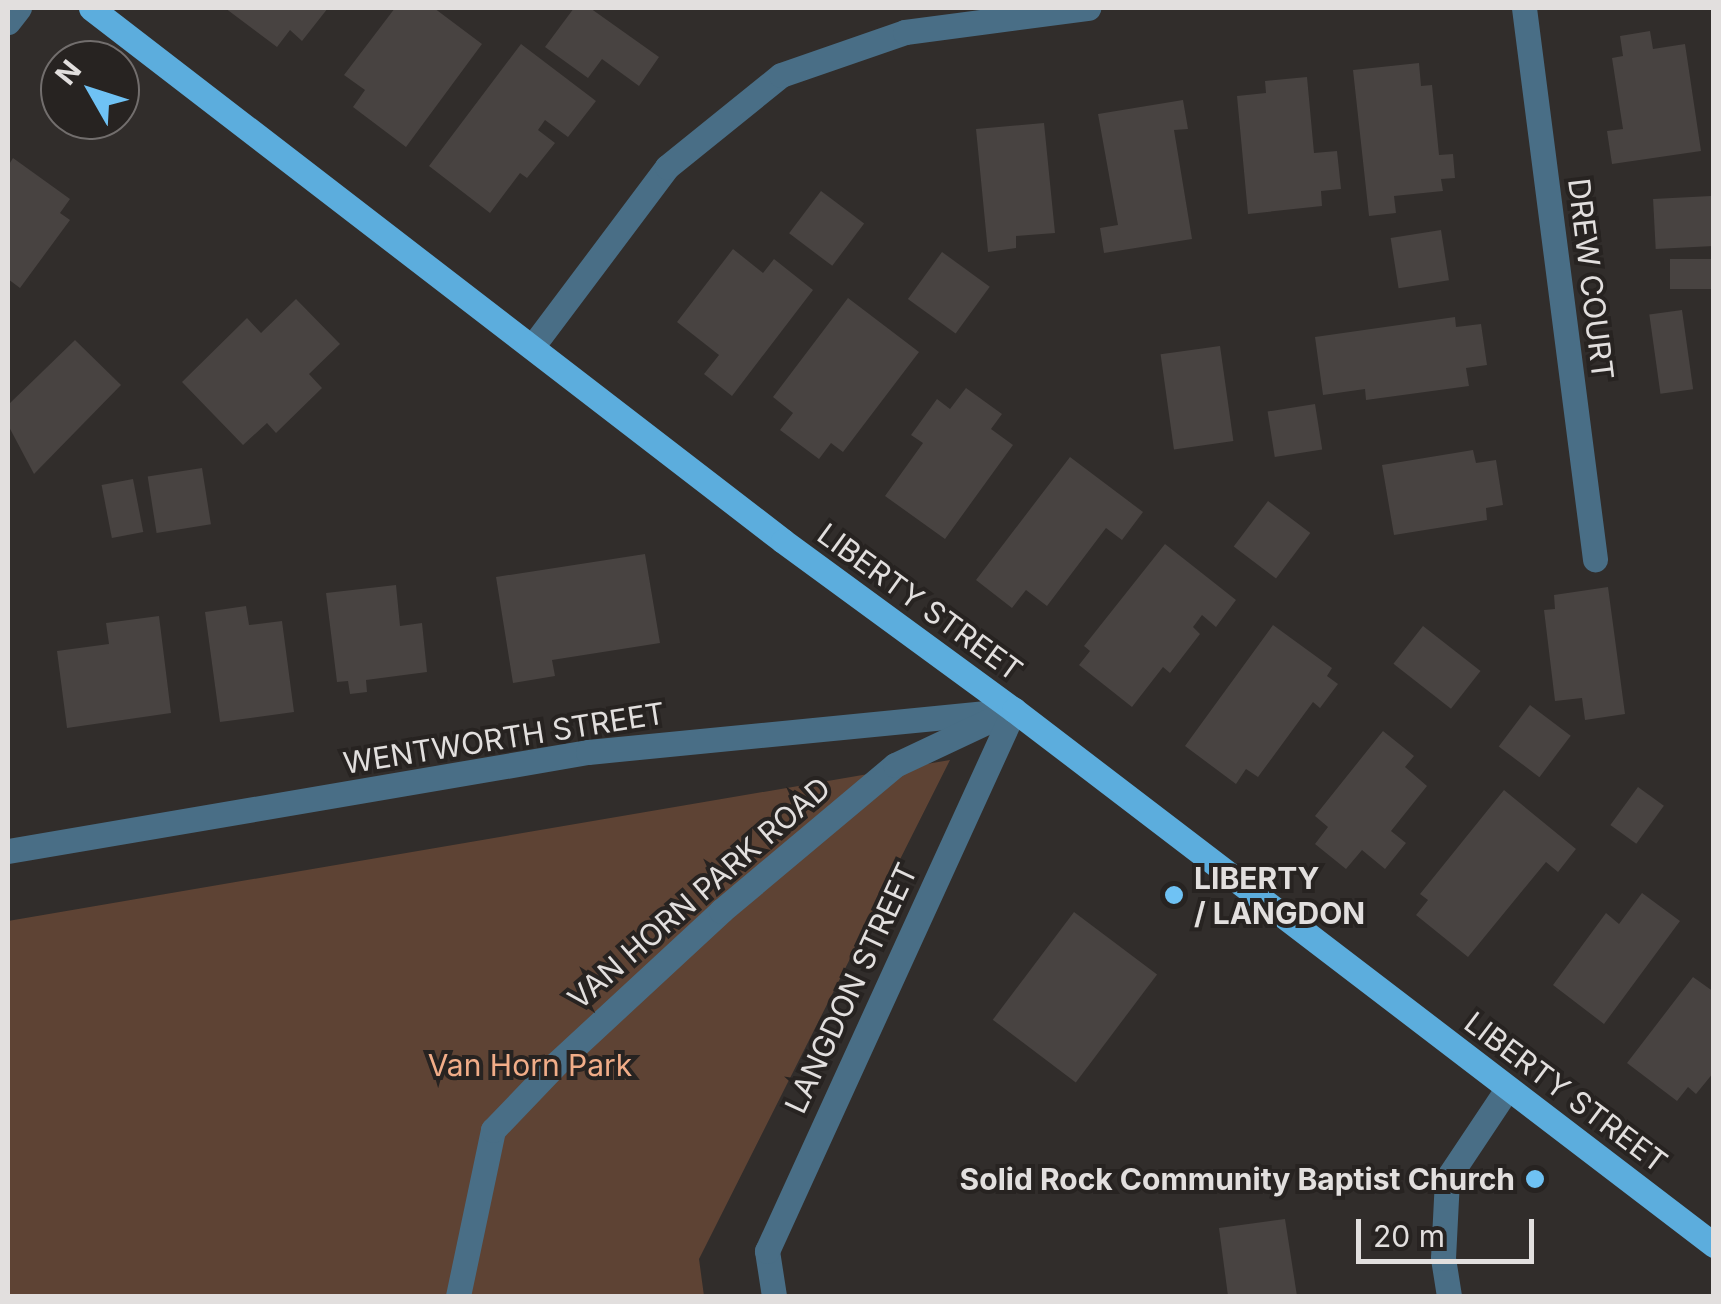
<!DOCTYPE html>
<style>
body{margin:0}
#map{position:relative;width:1721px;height:1304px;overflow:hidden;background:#312d2b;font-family:Inter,sans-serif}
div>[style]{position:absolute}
.green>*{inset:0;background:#5e4334}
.building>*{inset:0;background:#484341;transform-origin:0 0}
.minor>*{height:25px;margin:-12.5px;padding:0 12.5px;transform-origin:12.5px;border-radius:12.5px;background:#496e86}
.major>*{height:25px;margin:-12.5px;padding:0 12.5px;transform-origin:12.5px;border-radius:12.5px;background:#5caddd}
.dots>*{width:28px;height:28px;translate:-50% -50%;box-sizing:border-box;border:5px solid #272321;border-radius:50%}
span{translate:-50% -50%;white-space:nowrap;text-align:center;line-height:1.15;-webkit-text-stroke:8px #272321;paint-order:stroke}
.street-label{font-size:30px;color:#e2dfde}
.poi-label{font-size:30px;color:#e2dfde;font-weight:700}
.left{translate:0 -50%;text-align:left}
.right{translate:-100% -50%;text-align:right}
.park-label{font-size:30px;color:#f1ad88}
.frame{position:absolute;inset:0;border:10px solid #e2dfde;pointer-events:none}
.north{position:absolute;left:40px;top:40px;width:100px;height:100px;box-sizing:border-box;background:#272321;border:2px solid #726e6d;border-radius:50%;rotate:309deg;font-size:28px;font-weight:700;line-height:40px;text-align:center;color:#e2dfde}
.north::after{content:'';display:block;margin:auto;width:35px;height:45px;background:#6fc2f4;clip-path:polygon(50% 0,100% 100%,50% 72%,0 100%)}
.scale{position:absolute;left:1356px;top:1219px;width:178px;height:45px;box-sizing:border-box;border:5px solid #e2dfde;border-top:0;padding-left:12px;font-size:30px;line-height:35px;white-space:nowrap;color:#e2dfde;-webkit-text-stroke:8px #272321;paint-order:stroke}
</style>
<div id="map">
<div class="green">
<div style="clip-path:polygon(950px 760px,699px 1259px,704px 1296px,8px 1296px,8px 921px)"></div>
</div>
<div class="building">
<div style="clip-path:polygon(225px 8px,328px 8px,302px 41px,290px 30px,277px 47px)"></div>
<div style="clip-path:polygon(395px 8px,434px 8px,482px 44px,406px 147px,353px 107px,365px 90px,344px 75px)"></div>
<div style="clip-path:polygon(574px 8px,590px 8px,659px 57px,639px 86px,602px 59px,588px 78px,545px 47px)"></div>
<div style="clip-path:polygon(1650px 31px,1653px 49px,1685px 44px,1701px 151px,1612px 164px,1607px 131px,1623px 129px,1612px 58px,1623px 56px,1620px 36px)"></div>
<div style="clip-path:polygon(521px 44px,596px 101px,568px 137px,545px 120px,538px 130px,555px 143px,527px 178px,520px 173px,490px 213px,429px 166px)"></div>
<div style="clip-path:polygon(1419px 63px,1421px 86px,1432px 85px,1439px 155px,1453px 154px,1455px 178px,1441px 179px,1443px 191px,1394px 196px,1396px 213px,1369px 216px,1353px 70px)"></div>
<div style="clip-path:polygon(1307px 77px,1314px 153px,1337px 151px,1341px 189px,1321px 191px,1322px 206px,1248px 214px,1237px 96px,1266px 93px,1265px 81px)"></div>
<div style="clip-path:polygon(1183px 100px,1188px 129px,1174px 130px,1192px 239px,1104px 253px,1100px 228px,1118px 225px,1098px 114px)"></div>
<div style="clip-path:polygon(1044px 123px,1055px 233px,1016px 236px,1016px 248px,988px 252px,976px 129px)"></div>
<div style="clip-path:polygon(13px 158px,70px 199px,60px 213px,70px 220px,20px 288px,8px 279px,8px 166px)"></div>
<div style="left:821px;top:191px;width:54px;height:53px;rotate:37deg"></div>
<div style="left:1711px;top:196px;width:50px;height:58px;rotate:87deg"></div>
<div style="left:1441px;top:230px;width:51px;height:51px;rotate:81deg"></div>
<div style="clip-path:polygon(733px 249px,763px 273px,774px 259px,813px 290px,732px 396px,704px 374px,719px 355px,677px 322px)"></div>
<div style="left:942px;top:252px;width:59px;height:58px;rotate:36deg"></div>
<div style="left:1714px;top:259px;width:30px;height:44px;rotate:90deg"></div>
<div style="clip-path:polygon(848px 298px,919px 352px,843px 452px,831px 443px,819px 459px,780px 430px,793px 413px,773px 397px)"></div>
<div style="clip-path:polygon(296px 299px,340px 344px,309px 374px,322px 388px,276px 433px,267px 423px,243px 445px,182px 382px,247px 318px,261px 333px)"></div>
<div style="left:1682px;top:310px;width:80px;height:33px;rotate:82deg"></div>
<div style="clip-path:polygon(1455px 317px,1456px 327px,1481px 324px,1487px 365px,1466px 368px,1469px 386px,1366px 400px,1365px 389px,1323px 395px,1315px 337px)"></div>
<div style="clip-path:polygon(75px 340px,121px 385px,34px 474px,8px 425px,8px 405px)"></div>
<div style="left:1220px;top:346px;width:96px;height:60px;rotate:82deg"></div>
<div style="clip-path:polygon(966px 388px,1002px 414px,991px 429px,1013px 445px,945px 539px,885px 496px,923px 443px,911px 435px,937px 399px,950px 409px)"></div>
<div style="left:1315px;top:404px;width:46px;height:48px;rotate:81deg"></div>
<div style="clip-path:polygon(1473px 450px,1476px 463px,1496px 460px,1503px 505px,1486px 508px,1487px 520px,1394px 535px,1382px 465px)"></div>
<div style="clip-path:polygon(1070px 457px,1143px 512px,1122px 540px,1106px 528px,1047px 606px,1026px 590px,1012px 608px,976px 580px)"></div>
<div style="left:202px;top:468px;width:57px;height:55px;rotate:81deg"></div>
<div style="left:133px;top:479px;width:54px;height:32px;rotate:79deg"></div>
<div style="left:1268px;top:501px;width:53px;height:57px;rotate:37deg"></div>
<div style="clip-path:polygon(1165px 544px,1236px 600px,1216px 627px,1202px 615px,1193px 627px,1200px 634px,1170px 673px,1163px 667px,1132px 707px,1079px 665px,1090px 651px,1084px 646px)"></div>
<div style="clip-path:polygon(645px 554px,660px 643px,552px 660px,555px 676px,513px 683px,496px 577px)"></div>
<div style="clip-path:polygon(396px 585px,400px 626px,422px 623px,427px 672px,366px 680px,367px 692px,350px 694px,348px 681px,337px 682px,326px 593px)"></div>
<div style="clip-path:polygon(1608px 587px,1625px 714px,1585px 720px,1582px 698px,1555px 701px,1544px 610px,1555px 609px,1554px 595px)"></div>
<div style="clip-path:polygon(246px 606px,249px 625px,282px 621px,294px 712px,220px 722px,205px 612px)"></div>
<div style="clip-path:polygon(159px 616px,171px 713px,67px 728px,57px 651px,109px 644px,106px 623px)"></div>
<div style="clip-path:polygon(1273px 625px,1332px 668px,1327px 676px,1338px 684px,1320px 708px,1313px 702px,1258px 777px,1246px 769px,1236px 784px,1185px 746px)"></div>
<div style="left:1423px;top:626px;width:73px;height:48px;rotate:38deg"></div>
<div style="left:1530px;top:705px;width:51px;height:52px;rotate:37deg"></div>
<div style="clip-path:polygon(1383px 731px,1414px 756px,1405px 767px,1427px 786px,1391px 831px,1406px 843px,1385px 869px,1362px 850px,1346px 869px,1315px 844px,1328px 827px,1315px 816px)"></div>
<div style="left:1638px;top:787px;width:32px;height:47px;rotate:36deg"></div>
<div style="clip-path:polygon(1504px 790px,1576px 849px,1558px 872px,1546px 862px,1468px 957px,1416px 915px,1428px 900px,1420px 894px)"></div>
<div style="clip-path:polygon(1642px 893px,1680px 921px,1604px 1024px,1553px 985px,1606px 913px,1619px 924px)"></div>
<div style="left:1074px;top:912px;width:104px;height:135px;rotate:37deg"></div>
<div style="clip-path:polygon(1693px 977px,1714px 992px,1714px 1072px,1696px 1094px,1688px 1087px,1677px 1101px,1627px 1063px)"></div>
<div style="clip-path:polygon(1285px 1219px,1297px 1296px,1228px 1296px,1219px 1228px)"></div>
</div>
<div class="minor">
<div style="left:1524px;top:8px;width:556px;rotate:82.66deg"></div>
<div style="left:8px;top:22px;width:18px;rotate:-52deg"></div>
<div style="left:532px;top:347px;width:225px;rotate:-53.1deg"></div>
<div style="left:667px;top:167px;width:146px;rotate:-38.9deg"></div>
<div style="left:781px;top:75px;width:131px;rotate:-19.1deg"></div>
<div style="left:905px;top:32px;width:185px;rotate:-7.5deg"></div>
<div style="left:8px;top:851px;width:588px;rotate:-9.69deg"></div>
<div style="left:588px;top:752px;width:428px;rotate:-5.6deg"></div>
<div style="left:458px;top:1296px;width:170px;rotate:-78.1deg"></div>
<div style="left:493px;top:1130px;width:93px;rotate:-46.3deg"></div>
<div style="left:557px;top:1063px;width:224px;rotate:-42.8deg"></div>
<div style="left:721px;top:911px;width:227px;rotate:-40deg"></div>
<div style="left:895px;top:765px;width:110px;rotate:-25.2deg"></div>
<div style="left:774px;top:1296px;width:46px;rotate:-98.8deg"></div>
<div style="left:767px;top:1251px;width:595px;rotate:-65.46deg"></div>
<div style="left:1449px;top:1296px;width:38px;rotate:-99deg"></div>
<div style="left:1443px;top:1258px;width:79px;rotate:-87.1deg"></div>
<div style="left:1447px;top:1179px;width:108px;rotate:-56.3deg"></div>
</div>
<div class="major">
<div style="left:91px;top:8px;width:873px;rotate:37.6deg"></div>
<div style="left:783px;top:541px;width:286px;rotate:36.2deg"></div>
<div style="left:1014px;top:710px;width:881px;rotate:37.39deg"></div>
</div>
<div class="dots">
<div style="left:1174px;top:895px;background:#6fc2f4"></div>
<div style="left:1535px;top:1179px;background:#6fc2f4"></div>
</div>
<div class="street-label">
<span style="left:1591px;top:279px;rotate:83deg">DREW COURT</span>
<span style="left:920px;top:602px;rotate:36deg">LIBERTY STREET</span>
<span style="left:504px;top:738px;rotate:-9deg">WENTWORTH STREET</span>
<span style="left:699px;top:893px;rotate:-41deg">VAN HORN PARK ROAD</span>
<span style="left:851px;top:988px;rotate:-65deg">LANGDON STREET</span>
<span style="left:1566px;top:1092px;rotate:37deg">LIBERTY STREET</span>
</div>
<div class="poi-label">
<span class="left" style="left:1194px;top:895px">LIBERTY<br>/ LANGDON</span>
<span class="right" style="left:1515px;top:1179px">Solid Rock Community Baptist Church</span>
</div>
<div class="park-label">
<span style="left:530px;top:1065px">Van Horn Park</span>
</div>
<div class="frame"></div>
<div class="north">N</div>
<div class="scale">20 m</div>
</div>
